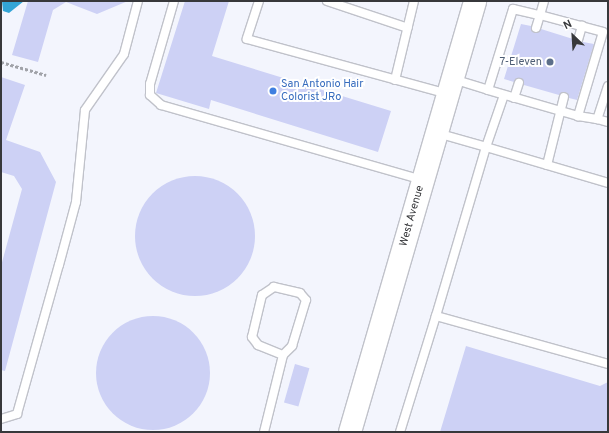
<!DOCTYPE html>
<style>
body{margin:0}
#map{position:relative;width:609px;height:433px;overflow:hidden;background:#f3f5fd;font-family:Overpass,sans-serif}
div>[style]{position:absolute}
.water>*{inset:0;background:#33a5d6}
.building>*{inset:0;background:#cdd1f5;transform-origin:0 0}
.round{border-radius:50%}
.path>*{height:2.5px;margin-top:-1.25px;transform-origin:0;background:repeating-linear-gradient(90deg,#a1a3a9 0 3px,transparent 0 5px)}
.roads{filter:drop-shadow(1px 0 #c0c2ca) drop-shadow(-1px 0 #c0c2ca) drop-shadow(0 1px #c0c2ca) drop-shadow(0 -1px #c0c2ca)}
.lane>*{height:8px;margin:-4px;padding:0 4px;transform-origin:4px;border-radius:4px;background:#fff}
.secondary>*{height:22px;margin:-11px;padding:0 11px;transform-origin:11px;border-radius:11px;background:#fff}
.dots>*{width:11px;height:11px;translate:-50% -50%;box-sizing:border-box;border:2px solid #fff;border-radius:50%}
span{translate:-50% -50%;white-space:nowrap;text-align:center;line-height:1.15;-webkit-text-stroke:4px #fff;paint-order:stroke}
.service-label{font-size:11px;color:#4e5e75}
.right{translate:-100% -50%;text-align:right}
.shop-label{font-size:11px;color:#366cbe}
.left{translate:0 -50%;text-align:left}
.street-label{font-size:11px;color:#37383b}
.frame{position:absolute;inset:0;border:2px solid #37383b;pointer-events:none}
.north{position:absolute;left:553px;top:16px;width:40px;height:40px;-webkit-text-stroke:3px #fff;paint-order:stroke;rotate:335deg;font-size:11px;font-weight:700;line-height:16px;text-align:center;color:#37383b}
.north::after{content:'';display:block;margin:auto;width:14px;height:18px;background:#37383b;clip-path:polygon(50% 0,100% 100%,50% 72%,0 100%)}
</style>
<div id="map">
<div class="water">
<div style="clip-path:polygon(2px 1px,24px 1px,9px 13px,3px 11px)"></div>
</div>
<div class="building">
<div style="clip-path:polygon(28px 1px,128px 1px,97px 14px,66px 2px,53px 10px,38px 62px,12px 55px)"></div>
<div style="clip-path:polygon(185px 1px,229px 1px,212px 56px,391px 111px,378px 152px,211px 100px,209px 109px,156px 93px)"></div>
<div style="clip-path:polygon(521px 24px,531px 26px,535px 33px,541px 29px,573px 39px,577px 45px,583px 42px,594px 44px,577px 100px,569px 98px,566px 92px,559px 95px,524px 85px,520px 78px,514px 82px,504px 79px)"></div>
<div style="clip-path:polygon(1px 77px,25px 85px,6px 140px,40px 152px,56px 182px,5px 371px,1px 370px,1px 266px,22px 189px,14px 176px,1px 172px)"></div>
<div class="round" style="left:135px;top:176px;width:120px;height:120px"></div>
<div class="round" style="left:96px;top:316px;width:114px;height:114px"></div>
<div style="clip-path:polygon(466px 346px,600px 386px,608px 382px,608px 432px,440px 432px)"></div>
<div style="left:295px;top:364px;width:15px;height:40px;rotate:16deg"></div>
</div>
<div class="path">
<div style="left:1px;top:62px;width:47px;rotate:16.1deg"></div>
</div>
<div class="roads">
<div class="lane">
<div style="left:174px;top:1px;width:86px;rotate:106.1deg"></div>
<div style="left:150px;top:84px;width:11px;rotate:90deg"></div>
<div style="left:150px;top:95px;width:15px;rotate:42deg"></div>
<div style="left:161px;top:105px;width:272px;rotate:16deg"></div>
<div style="left:259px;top:1px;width:40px;rotate:108deg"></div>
<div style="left:247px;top:39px;width:208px;rotate:15.3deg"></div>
<div style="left:327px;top:1px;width:85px;rotate:18.4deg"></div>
<div style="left:536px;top:28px;width:14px;rotate:-73deg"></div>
<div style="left:540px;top:15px;width:65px;rotate:15.1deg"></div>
<div style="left:603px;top:32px;width:88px;rotate:106.6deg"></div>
<div style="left:578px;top:116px;width:94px;rotate:-163.9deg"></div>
<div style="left:488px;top:90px;width:85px;rotate:-72.8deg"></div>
<div style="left:513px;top:9px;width:28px;rotate:13deg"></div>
<div style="left:540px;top:15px;width:15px;rotate:-74deg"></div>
<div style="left:578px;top:40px;width:15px;rotate:-74deg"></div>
<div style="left:453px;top:79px;width:37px;rotate:17deg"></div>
<div style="left:395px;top:80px;width:81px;rotate:-76.5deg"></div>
<div style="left:608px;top:86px;width:35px;rotate:108deg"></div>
<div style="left:597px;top:119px;width:11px;rotate:15deg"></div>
<div style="left:504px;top:95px;width:55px;rotate:109.1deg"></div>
<div style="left:486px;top:147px;width:127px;rotate:16.4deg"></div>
<div style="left:514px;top:98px;width:16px;rotate:-72deg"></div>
<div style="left:578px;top:116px;width:19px;rotate:9deg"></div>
<div style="left:437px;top:133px;width:51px;rotate:15.9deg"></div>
<div style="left:486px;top:147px;width:176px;rotate:106.5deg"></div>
<div style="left:436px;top:316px;width:179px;rotate:15.6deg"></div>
<div style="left:547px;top:165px;width:70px;rotate:-76deg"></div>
<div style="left:1px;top:419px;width:17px;rotate:-17deg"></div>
<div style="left:17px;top:414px;width:155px;rotate:-74.3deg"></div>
<div style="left:59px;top:265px;width:65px;rotate:-74.9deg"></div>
<div style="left:76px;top:202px;width:92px;rotate:-84.4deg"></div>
<div style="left:85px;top:110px;width:68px;rotate:-55.1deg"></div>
<div style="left:124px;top:54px;width:55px;rotate:-75.2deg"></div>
<div style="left:264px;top:432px;width:79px;rotate:-76.1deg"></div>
<div style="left:283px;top:355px;width:13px;rotate:-45deg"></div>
<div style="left:292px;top:346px;width:48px;rotate:-73.1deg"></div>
<div style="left:306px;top:300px;width:9px;rotate:-131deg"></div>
<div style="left:300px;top:293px;width:27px;rotate:-167deg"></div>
<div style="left:274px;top:287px;width:14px;rotate:146deg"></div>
<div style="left:262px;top:295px;width:43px;rotate:103.4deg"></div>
<div style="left:252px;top:337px;width:10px;rotate:53deg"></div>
<div style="left:258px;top:345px;width:27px;rotate:22deg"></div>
<div style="left:400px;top:432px;width:121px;rotate:-72.8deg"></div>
</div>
<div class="secondary">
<div style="left:350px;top:432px;width:449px;rotate:-73.8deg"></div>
</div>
</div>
<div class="dots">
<div style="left:550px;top:62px;background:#5c6f8a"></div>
<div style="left:273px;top:91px;background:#3f7fe0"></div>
</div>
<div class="service-label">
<span class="right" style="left:542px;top:62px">7-Eleven</span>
</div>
<div class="shop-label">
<span class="left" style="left:281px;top:91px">San Antonio Hair<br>Colorist JRo</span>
</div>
<div class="street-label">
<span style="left:412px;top:216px;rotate:-74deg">West Avenue</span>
</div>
<div class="frame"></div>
<div class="north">N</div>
</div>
